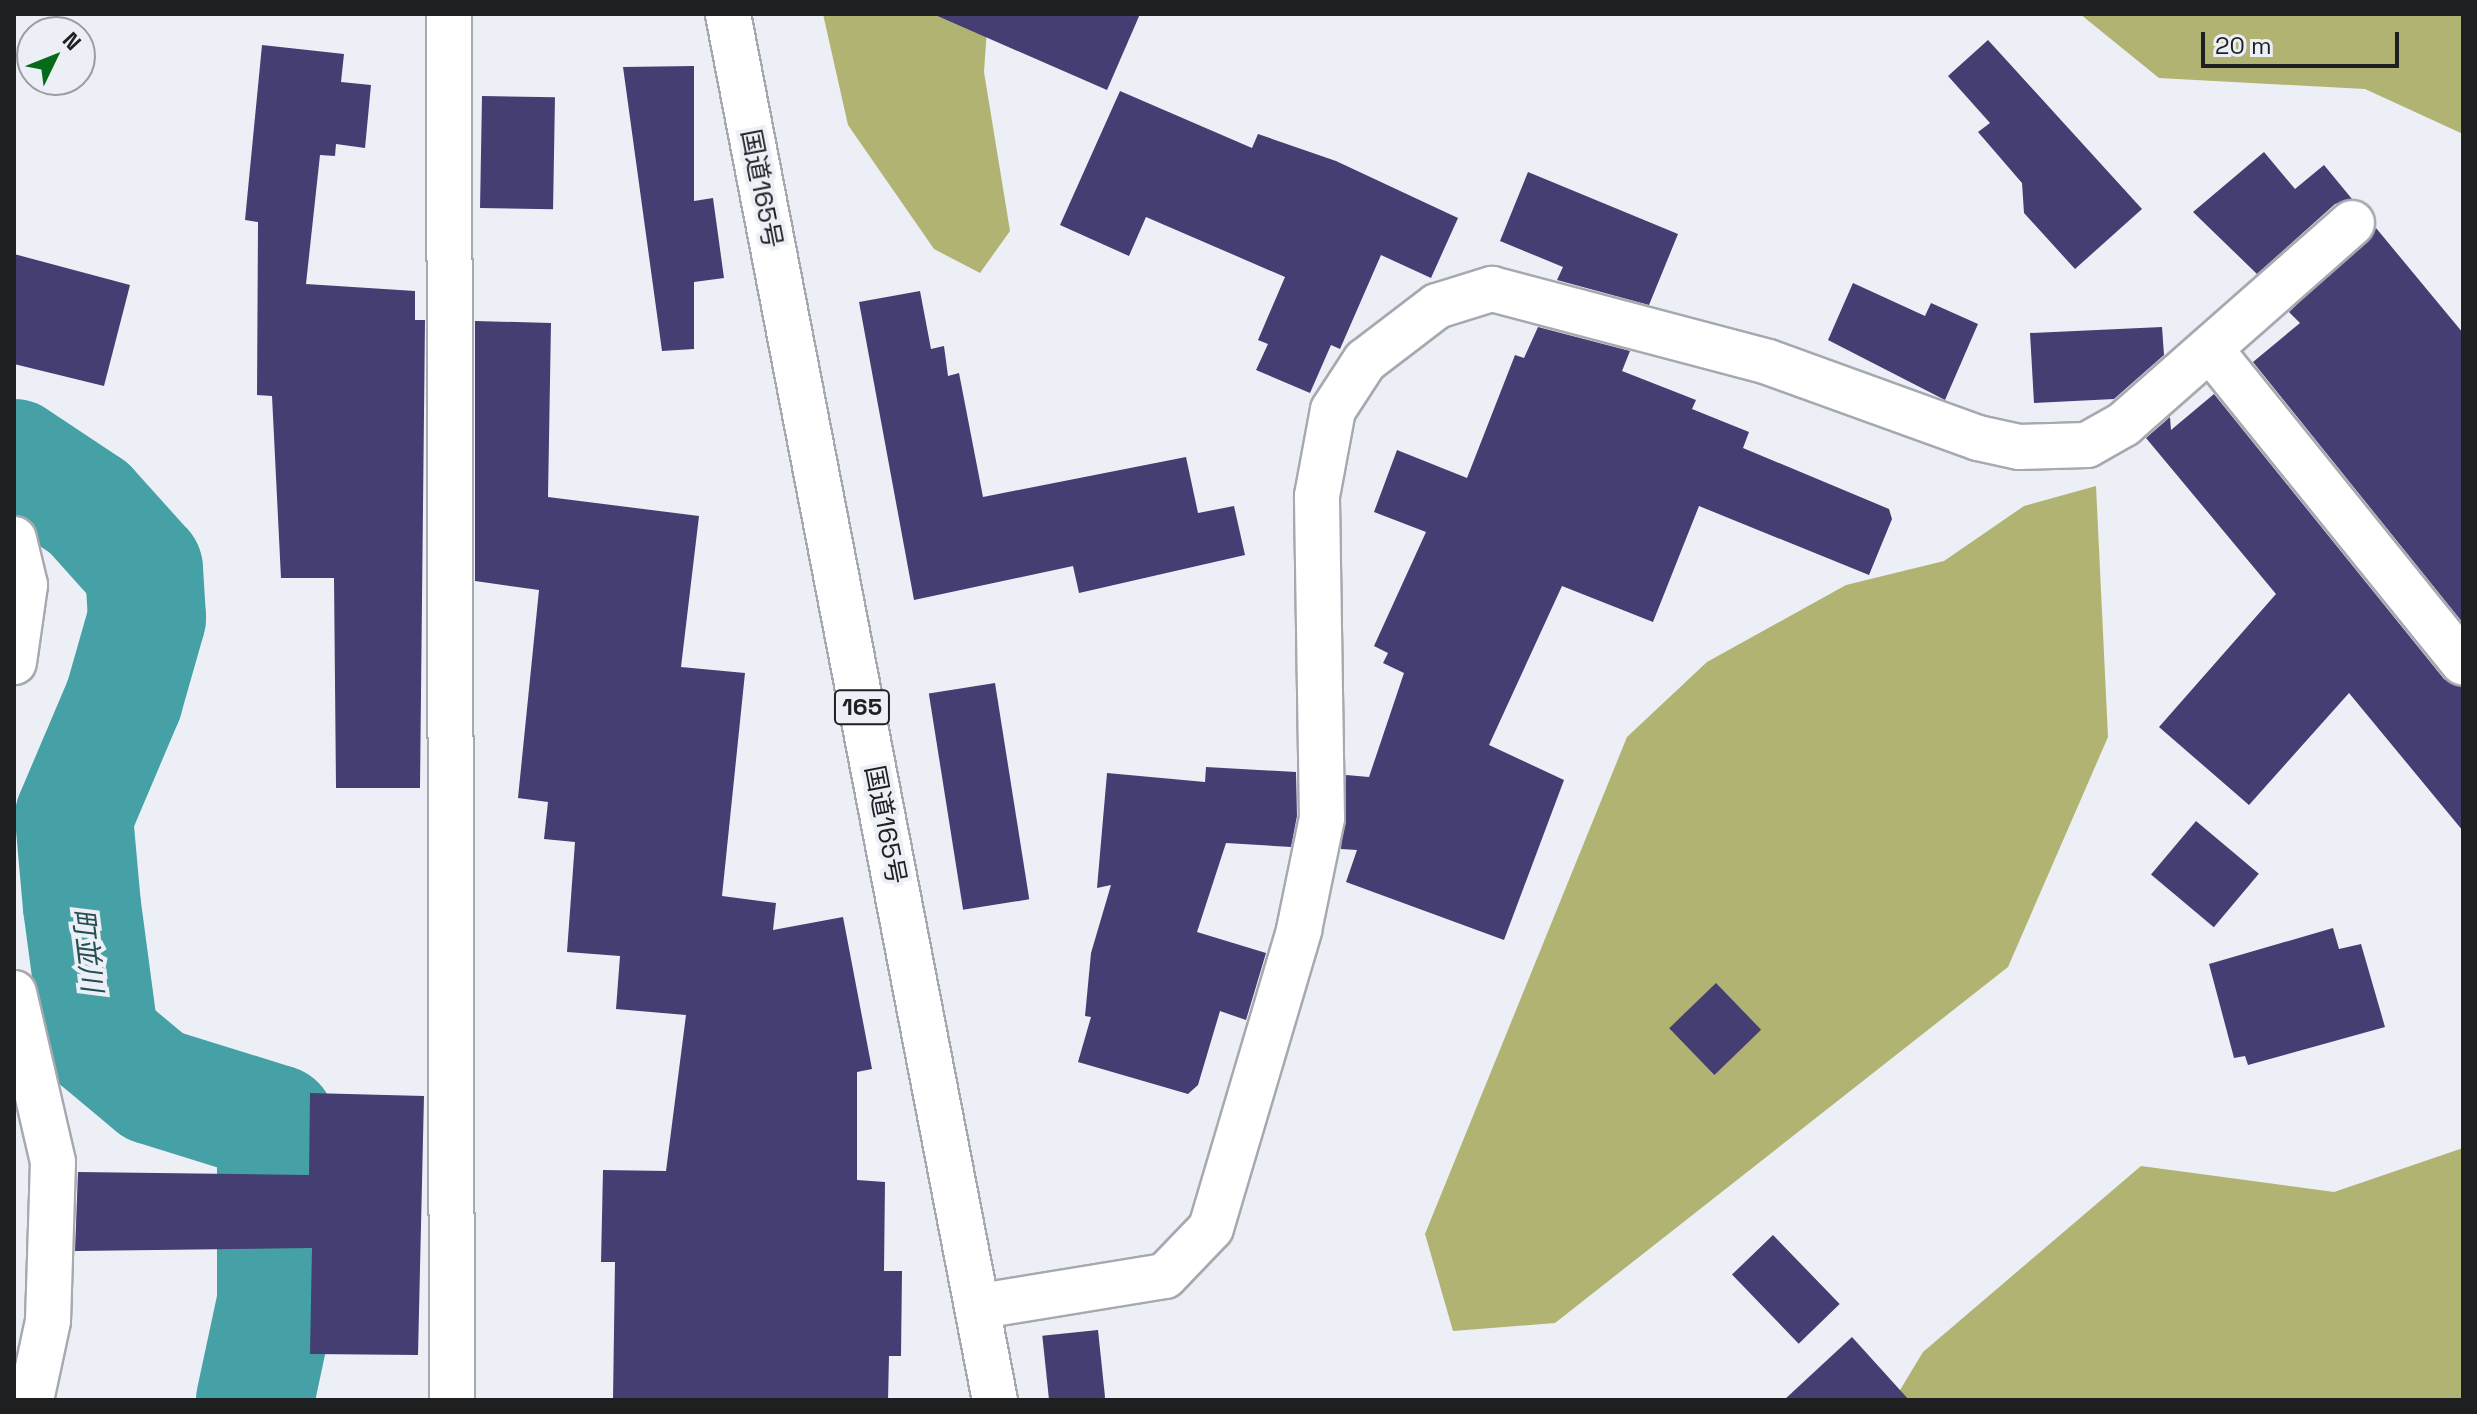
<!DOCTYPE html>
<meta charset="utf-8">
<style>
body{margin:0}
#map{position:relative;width:2477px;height:1414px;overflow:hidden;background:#eceff6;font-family:"Space Grotesk","Noto Sans JP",sans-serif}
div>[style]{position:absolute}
.forest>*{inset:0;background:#b1b372}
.river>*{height:118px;margin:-59px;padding:0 59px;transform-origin:59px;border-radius:59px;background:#46a1a6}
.building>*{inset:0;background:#453e72;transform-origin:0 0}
.roads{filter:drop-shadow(2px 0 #a6a9af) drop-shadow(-2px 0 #a6a9af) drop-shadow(0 2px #a6a9af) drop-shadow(0 -2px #a6a9af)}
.minor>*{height:44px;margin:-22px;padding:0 22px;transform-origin:22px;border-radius:22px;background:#fff}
.highway>*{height:44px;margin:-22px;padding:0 22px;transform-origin:22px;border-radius:22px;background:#fff}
span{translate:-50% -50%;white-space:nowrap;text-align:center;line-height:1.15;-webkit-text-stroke:8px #eceff6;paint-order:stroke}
.shield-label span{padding:2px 6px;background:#eceff6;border:2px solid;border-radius:6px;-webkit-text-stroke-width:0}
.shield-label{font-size:24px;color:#1e1f21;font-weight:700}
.street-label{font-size:26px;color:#1e1f21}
.water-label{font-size:28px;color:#244e50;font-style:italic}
.frame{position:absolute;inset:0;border:16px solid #1e1f21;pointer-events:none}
.north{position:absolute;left:16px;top:16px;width:80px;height:80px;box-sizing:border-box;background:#eceff6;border:2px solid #9a9ca1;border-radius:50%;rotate:47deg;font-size:22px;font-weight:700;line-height:32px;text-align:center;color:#1e1f21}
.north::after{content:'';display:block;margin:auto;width:28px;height:36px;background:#056b18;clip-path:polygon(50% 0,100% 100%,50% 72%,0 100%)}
.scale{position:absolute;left:2201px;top:32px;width:198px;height:36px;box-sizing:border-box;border:4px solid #1e1f21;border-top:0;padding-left:10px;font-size:24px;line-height:28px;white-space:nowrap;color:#1e1f21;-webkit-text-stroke:6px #eceff6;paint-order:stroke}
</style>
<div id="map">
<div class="forest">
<div style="clip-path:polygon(823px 14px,988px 14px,984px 72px,1010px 231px,980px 273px,934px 249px,848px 125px)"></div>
<div style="clip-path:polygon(2080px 14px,2463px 14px,2463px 134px,2365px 89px,2159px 78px)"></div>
<div style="clip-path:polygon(2096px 486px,2108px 737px,2008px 967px,1555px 1323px,1453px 1331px,1425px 1234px,1627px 737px,1707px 662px,1846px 585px,1944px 561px,2024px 506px)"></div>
<div style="clip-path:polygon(2463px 1148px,2463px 1400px,1894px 1400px,1923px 1352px,2141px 1166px,2334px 1192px)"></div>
</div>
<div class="river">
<div style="left:14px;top:458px;width:90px;rotate:33.7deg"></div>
<div style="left:89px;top:508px;width:82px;rotate:48deg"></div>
<div style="left:144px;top:569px;width:49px;rotate:86.5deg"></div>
<div style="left:147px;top:618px;width:84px;rotate:105.9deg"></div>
<div style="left:124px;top:699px;width:128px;rotate:113deg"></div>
<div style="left:74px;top:817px;width:89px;rotate:84.9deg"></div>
<div style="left:82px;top:906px;width:136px;rotate:82.4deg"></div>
<div style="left:100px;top:1041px;width:70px;rotate:39.8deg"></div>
<div style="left:154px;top:1086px;width:128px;rotate:17.3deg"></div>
<div style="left:276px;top:1124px;width:178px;rotate:90deg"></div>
<div style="left:276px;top:1302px;width:100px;rotate:102.1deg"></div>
</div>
<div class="building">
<div style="clip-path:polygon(933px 14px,1140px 14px,1107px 90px)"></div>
<div style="clip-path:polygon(1988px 40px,2142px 209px,2075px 269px,2024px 213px,2022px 183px,1978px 132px,1990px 123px,1948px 76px)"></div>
<div style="clip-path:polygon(262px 45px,344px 54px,341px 82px,371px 85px,365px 148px,336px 144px,335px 156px,320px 155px,306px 284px,415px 291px,415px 320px,425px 320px,420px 788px,336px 788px,334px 578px,281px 578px,272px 396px,257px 395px,258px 222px,245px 220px)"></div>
<div style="clip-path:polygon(694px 66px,694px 201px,713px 198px,724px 278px,694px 282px,694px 349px,662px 351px,623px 67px)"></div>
<div style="clip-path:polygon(1120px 91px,1252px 148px,1258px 134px,1336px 161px,1458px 218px,1431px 278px,1381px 255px,1340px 349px,1331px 345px,1310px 393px,1256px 370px,1268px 344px,1258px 340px,1285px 277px,1146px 217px,1129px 256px,1060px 225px)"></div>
<div style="left:482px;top:96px;width:73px;height:112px;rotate:1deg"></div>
<div style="clip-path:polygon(2264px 152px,2295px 189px,2324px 165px,2352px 199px,2335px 204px,2257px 274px,2193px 212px)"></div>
<div style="clip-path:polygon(1528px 172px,1678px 234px,1649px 305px,1557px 280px,1563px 267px,1500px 241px)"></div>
<div style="clip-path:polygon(2376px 228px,2463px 333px,2463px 623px,2253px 362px,2300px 323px,2289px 312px)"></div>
<div style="clip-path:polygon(14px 254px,130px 285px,104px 386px,14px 364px)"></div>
<div style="clip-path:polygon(1853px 283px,1925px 316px,1931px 303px,1978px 324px,1945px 400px,1828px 340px)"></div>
<div style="clip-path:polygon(920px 291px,931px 349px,944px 346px,948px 376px,959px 373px,983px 497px,1186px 457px,1198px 513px,1234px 506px,1245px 555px,1079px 593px,1073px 566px,914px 600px,859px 302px)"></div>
<div style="clip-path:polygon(475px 321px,551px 323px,548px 497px,699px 516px,681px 667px,745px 673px,722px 896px,776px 903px,773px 930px,843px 917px,872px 1069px,857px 1072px,857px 1180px,885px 1182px,884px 1271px,902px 1271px,901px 1356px,889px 1356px,888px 1400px,613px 1400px,615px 1262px,601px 1262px,603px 1170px,666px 1171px,686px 1015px,616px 1009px,620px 956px,567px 952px,575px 842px,544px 839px,548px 802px,518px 798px,539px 590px,475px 581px)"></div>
<div style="clip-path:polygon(1538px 327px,1630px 351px,1622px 371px,1696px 400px,1692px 409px,1749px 432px,1743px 448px,1889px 509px,1892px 519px,1869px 575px,1699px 506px,1653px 622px,1562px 586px,1489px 745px,1564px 780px,1504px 940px,1346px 882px,1357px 850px,1341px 849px,1346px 775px,1369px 777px,1404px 673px,1383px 663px,1388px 653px,1374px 646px,1426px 532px,1374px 512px,1397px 450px,1467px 478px,1515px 355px,1524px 358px)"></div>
<div style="clip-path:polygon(2162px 327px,2164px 355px,2114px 399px,2034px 403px,2030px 333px)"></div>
<div style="clip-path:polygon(2214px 394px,2444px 679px,2463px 687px,2463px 831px,2349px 693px,2249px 805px,2159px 727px,2276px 594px,2146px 438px,2170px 417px,2171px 430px)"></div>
<div style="left:995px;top:683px;width:219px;height:67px;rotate:81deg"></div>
<div style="clip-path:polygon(1206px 767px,1296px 772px,1297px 816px,1291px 847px,1226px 843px,1197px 932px,1266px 953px,1246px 1020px,1220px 1011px,1198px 1085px,1188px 1094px,1078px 1062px,1091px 1017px,1085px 1016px,1091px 953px,1111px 885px,1097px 888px,1107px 773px,1205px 782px)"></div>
<div style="left:2196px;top:821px;width:82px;height:70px;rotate:40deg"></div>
<div style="clip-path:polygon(2333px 928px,2339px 949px,2361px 944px,2385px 1027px,2248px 1065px,2245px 1056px,2234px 1058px,2209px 964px)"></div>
<div style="left:1716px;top:983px;width:65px;height:65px;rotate:46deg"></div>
<div style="clip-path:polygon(310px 1093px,424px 1096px,418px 1355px,310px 1354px,312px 1248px,75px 1251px,78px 1172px,309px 1175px)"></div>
<div style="left:1773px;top:1235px;width:96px;height:57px;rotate:46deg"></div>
<div style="left:1098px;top:1330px;width:68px;height:56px;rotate:84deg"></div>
<div style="clip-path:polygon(1852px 1337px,1909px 1400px,1784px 1400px)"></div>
</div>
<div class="roads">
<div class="minor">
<div style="left:449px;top:14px;width:1386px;rotate:89.88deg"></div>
<div style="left:2210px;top:349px;width:403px;rotate:51.1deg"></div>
<div style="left:14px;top:539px;width:47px;rotate:76.6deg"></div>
<div style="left:25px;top:585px;width:78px;rotate:98.1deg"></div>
<div style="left:14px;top:993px;width:173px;rotate:77deg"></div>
<div style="left:53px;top:1162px;width:159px;rotate:91.8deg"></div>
<div style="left:48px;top:1321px;width:81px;rotate:102.1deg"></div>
<div style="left:981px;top:1306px;width:186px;rotate:-9.3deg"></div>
<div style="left:1165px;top:1276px;width:66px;rotate:-46.2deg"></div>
<div style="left:1211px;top:1228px;width:311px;rotate:-73.5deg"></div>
<div style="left:1299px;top:930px;width:114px;rotate:-78.4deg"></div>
<div style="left:1322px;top:818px;width:322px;rotate:-90.9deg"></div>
<div style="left:1317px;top:496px;width:87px;rotate:-79.5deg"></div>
<div style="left:1333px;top:410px;width:59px;rotate:-56.9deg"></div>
<div style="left:1365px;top:361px;width:91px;rotate:-37.4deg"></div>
<div style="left:1437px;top:306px;width:58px;rotate:-17.2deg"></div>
<div style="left:1492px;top:289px;width:285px;rotate:14.8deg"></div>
<div style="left:1768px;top:362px;width:223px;rotate:19.9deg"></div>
<div style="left:1978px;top:438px;width:42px;rotate:12.4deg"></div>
<div style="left:2019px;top:447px;width:68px;rotate:-1.7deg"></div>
<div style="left:2087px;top:445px;width:43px;rotate:-29.6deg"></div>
<div style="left:2124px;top:424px;width:304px;rotate:-41.4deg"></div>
</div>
<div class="highway">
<div style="left:728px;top:14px;width:1411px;rotate:79.1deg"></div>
</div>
</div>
<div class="shield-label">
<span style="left:862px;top:707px">165</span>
</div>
<div class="street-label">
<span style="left:761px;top:189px;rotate:79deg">国道165号</span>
<span style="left:885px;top:825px;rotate:79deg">国道165号</span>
</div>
<div class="water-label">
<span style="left:88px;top:950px;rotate:83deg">町並川</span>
</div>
<div class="frame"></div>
<div class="north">N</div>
<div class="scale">20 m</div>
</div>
